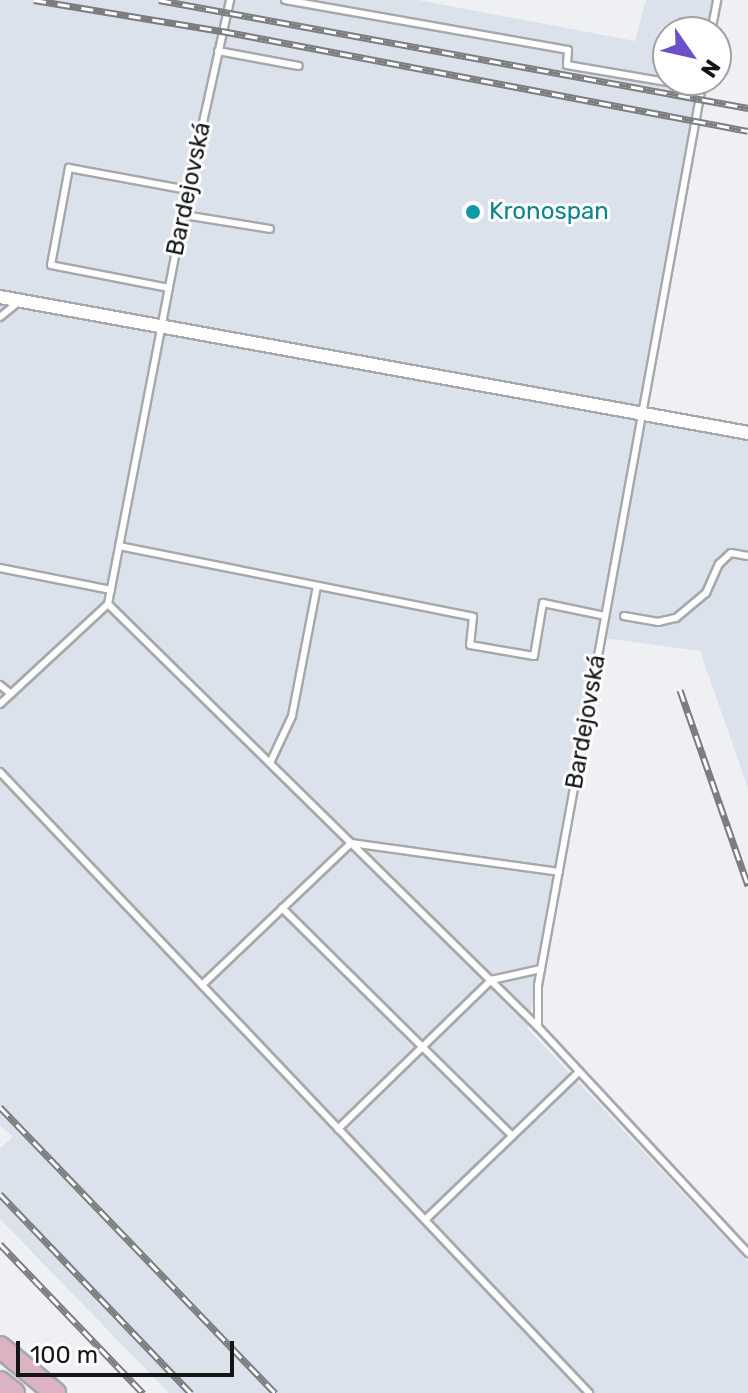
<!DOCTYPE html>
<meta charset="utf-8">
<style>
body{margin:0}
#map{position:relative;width:748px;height:1393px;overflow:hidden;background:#eef0f3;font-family:Rubik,sans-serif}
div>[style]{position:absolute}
.built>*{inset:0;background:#dce2eb}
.roads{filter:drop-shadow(2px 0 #a7a8ab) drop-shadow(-2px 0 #a7a8ab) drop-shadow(0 2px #a7a8ab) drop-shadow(0 -2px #a7a8ab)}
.service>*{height:6px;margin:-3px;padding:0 3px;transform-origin:3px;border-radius:3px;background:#fff}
.minor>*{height:12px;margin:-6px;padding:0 6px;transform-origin:6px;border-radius:6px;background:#fff}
.primary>*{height:20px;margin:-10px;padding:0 10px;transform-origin:10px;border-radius:10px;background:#dbb3c3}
.rail>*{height:7px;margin-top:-3.5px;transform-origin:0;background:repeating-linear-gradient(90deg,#fff 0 12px,#7b7d7e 0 24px);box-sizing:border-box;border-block:2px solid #7b7d7e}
.dots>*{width:22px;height:22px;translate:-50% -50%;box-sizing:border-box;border:4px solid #fff;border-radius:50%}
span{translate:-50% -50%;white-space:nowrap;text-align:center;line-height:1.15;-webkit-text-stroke:6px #fff;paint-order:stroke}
.street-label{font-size:24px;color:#141516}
.culture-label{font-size:24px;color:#0d838f}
.left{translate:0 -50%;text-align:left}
.north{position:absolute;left:652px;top:16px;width:80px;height:80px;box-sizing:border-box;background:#fff;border:2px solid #a1a1a2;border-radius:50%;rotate:124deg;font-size:22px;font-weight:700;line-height:32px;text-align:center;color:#141516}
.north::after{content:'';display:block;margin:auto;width:28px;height:36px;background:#6a51ca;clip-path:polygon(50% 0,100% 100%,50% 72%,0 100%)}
.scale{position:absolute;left:16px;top:1341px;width:218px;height:36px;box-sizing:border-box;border:4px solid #141516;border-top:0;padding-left:10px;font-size:24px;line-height:28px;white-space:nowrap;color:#141516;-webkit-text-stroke:6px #fff;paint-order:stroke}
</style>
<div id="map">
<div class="built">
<div style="clip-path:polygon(0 0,418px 0,635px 41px,646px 0,720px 0,714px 32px,668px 32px,668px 80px,705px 80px,642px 411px,748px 432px,748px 788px,700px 651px,596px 637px,528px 1029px,748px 1262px,748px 1393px,169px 1393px,0 1219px,0 1148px,13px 1137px,0 1125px)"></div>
</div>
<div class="roads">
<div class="service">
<div style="left:285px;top:0;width:287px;rotate:10deg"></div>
<div style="left:568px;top:50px;width:15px;rotate:94deg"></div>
<div style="left:567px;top:65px;width:136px;rotate:9.7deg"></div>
<div style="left:711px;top:32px;width:33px;rotate:-79deg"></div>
<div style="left:218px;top:51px;width:82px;rotate:10.5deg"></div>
<div style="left:703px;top:80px;width:920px;rotate:100.33deg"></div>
<div style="left:538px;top:985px;width:42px;rotate:90deg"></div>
<div style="left:538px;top:1027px;width:309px;rotate:47.1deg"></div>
<div style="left:184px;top:215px;width:87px;rotate:9.2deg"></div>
<div style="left:169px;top:288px;width:120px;rotate:-169deg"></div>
<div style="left:51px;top:265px;width:99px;rotate:-79.5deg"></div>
<div style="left:69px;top:168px;width:121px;rotate:10.5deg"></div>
<div style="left:0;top:317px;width:26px;rotate:-39deg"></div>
<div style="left:119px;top:546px;width:361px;rotate:11.3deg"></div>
<div style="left:473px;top:617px;width:28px;rotate:96deg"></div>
<div style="left:470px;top:645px;width:65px;rotate:9.8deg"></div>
<div style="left:534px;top:656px;width:54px;rotate:-80.4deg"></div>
<div style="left:543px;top:603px;width:63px;rotate:11.8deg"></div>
<div style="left:0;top:568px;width:113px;rotate:11.2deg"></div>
<div style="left:108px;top:604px;width:603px;rotate:44.53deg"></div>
<div style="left:624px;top:616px;width:35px;rotate:10deg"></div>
<div style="left:658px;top:622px;width:18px;rotate:-13deg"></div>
<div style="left:676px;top:618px;width:39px;rotate:-40deg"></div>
<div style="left:706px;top:593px;width:32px;rotate:-66deg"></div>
<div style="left:719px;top:564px;width:16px;rotate:-43deg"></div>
<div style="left:731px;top:553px;width:17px;rotate:10deg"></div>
<div style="left:0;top:685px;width:14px;rotate:39deg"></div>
<div style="left:0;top:704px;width:147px;rotate:-42.8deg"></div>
<div style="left:108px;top:604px;width:422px;rotate:-79.1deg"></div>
<div style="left:188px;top:190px;width:195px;rotate:-77.5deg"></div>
<div style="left:270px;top:763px;width:52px;rotate:-64.9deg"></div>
<div style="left:292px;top:716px;width:132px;rotate:-79.1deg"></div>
<div style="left:0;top:772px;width:856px;rotate:46.51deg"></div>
<div style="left:282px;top:908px;width:324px;rotate:44.7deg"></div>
<div style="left:202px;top:985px;width:206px;rotate:-43.6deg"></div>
<div style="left:351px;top:843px;width:210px;rotate:7.9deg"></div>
<div style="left:338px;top:1129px;width:214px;rotate:-44.2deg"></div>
<div style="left:491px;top:980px;width:51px;rotate:-12.4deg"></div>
<div style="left:425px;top:1220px;width:214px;rotate:-43.9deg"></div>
</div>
<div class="minor">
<div style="left:0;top:297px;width:760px;rotate:10.3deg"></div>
</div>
<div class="primary">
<div style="left:0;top:1347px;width:72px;rotate:39.9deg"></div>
<div style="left:0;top:1382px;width:18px;rotate:38deg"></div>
</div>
</div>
<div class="rail">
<div style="left:34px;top:0;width:191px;rotate:9.4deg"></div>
<div style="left:222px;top:31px;width:535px;rotate:10.76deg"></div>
<div style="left:159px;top:0;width:599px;rotate:10.39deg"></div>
<div style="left:680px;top:690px;width:207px;rotate:70.8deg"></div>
<div style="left:0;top:1107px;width:397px;rotate:46.1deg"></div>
<div style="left:0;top:1194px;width:276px;rotate:46.2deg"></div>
<div style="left:0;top:1244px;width:207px;rotate:46.2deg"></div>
</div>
<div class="dots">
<div style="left:473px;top:212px;background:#0f9aa8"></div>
</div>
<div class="street-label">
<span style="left:189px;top:189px;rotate:-78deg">Bardejovská</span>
<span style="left:586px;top:722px;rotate:-80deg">Bardejovská</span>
</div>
<div class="culture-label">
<span class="left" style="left:489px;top:212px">Kronospan</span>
</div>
<div class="north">N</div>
<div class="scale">100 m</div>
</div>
